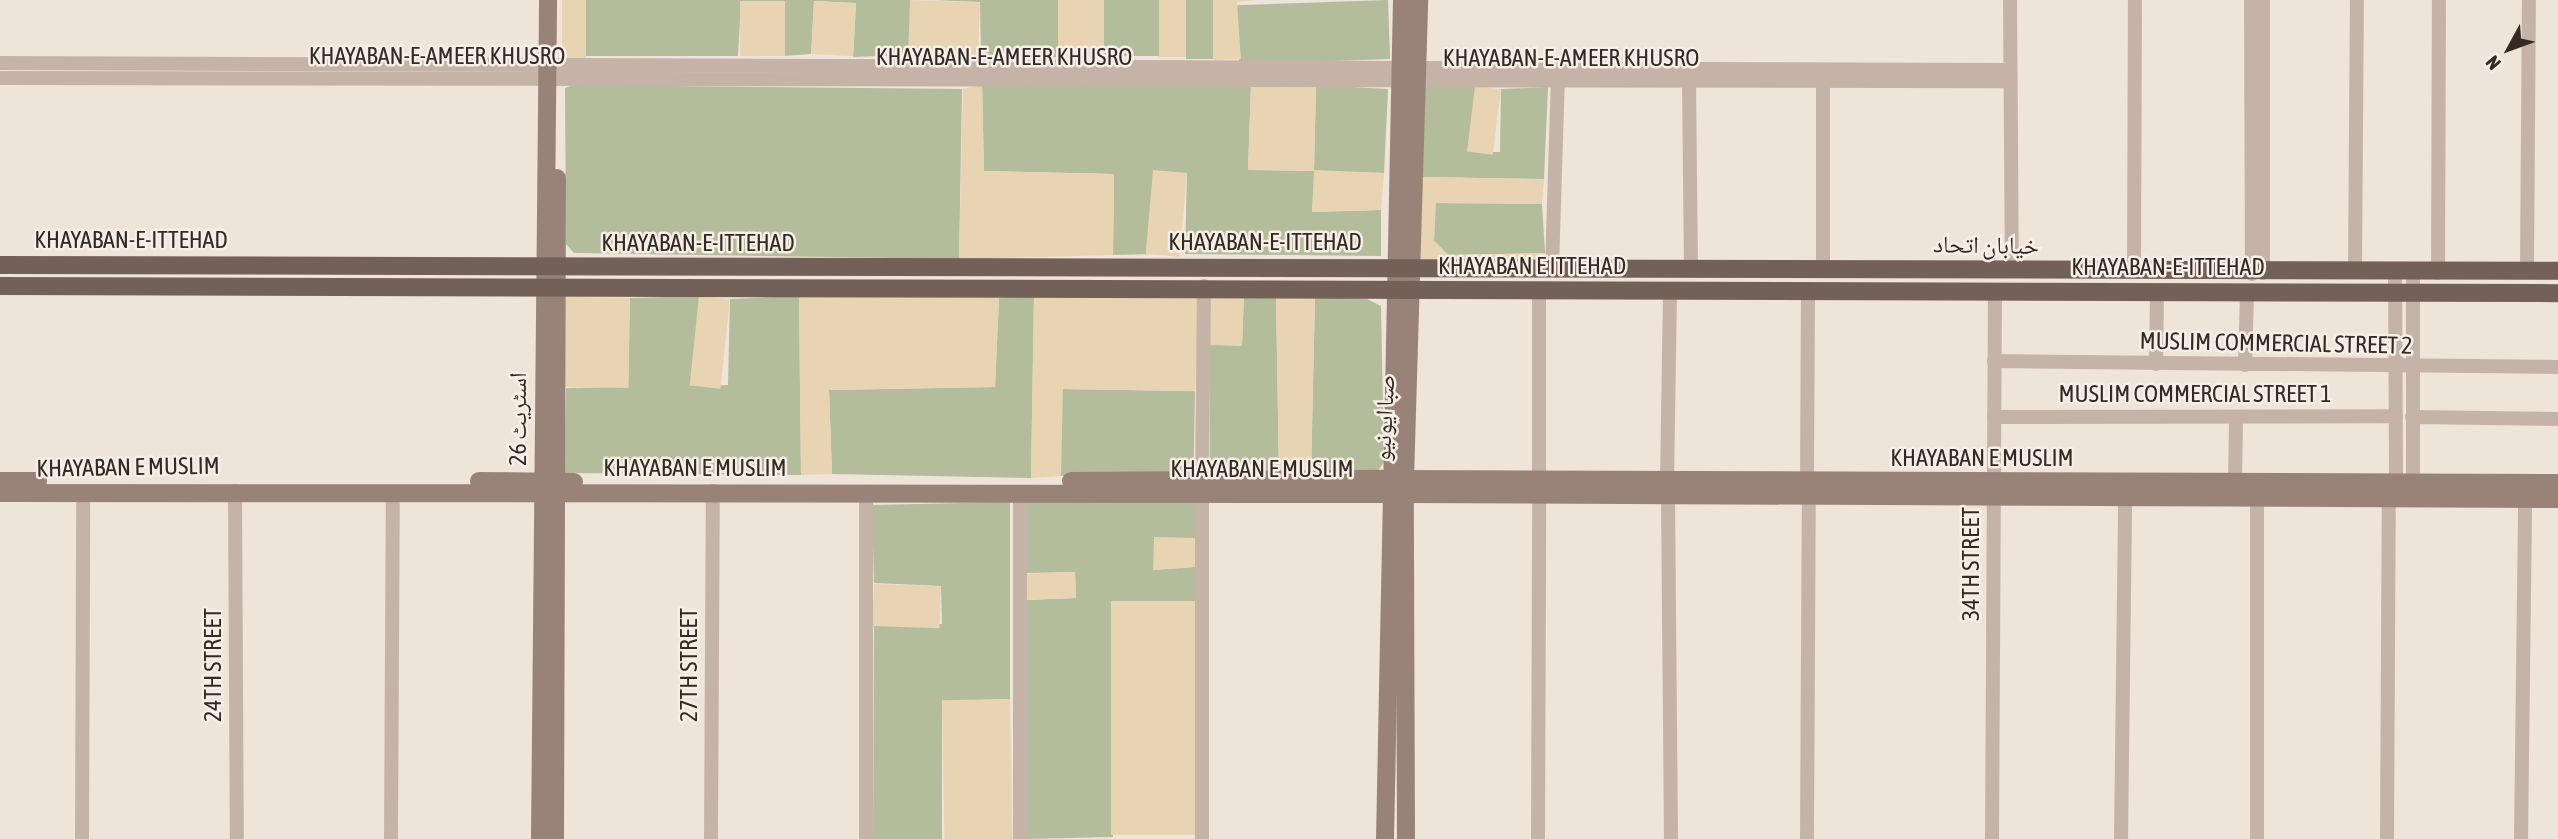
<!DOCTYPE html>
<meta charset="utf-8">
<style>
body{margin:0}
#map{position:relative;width:2558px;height:839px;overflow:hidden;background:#efe4d9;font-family:"Asap Condensed","Noto Naskh Arabic",sans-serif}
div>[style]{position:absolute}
.green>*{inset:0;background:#b3bc9b;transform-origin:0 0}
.sand>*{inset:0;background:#e8d3b2;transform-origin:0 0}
.street>*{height:14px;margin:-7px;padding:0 7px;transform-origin:7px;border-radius:7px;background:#c6b3a7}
.secondary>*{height:18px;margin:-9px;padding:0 9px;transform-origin:9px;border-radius:9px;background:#998378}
.primary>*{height:18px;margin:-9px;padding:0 9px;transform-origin:9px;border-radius:9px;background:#736059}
span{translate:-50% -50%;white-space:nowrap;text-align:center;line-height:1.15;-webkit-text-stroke:5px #f7eee5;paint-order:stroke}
.street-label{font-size:24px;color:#332a27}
.north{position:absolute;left:2474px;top:14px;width:70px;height:70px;-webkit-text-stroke:5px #f7eee5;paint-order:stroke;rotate:229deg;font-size:19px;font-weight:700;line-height:28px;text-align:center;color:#332a27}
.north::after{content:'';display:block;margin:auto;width:24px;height:32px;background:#332a27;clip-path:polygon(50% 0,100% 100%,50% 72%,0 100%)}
</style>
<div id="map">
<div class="green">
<div style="clip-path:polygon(586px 0,910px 0,911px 55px,853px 57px,856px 3px,814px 1px,811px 54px,783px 56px,785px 2px,741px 1px,738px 56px,584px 56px)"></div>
<div style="clip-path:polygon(931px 0,1097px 0,1058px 1px,1060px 57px,981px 59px,980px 2px)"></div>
<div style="left:1104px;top:0;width:55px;height:56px"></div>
<div style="left:1186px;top:0;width:27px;height:59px"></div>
<div style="left:1388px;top:0;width:59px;height:151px;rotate:88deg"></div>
<div style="clip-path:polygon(982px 84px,1251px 85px,1248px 170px,1314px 171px,1316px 85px,1388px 89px,1384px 173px,1315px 171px,1312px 212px,1381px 210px,1381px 256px,1185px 254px,1187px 173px,1153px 171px,1154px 254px,1113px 255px,1114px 174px,984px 171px)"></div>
<div style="clip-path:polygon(573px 85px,962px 89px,959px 259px,574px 253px,566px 244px,565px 88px)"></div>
<div style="clip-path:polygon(1424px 86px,1475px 86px,1474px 152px,1500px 152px,1501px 89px,1548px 87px,1544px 179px,1421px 177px)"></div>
<div style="clip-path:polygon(1435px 203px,1542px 204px,1545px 253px,1448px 255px,1434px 241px)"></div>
<div style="clip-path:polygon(1244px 294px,1276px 298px,1279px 474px,1210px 476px,1210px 345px,1242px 345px)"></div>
<div style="clip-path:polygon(699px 296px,699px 386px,728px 385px,730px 299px,799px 296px,801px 475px,564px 473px,566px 388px,628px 387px,630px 298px)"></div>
<div style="clip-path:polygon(1034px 296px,1031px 478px,832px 474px,829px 390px,995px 387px,999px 298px)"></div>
<div style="clip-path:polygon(1315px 297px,1367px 299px,1381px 306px,1384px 462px,1375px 475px,1311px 474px)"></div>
<div style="left:1062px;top:389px;width:133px;height:87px;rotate:1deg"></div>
<div style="clip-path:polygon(1027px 501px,1197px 501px,1198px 538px,1153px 570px,1195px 567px,1198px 601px,1111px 665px,1113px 837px,1025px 839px,1027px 600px,1076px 598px,1075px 572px,1026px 573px)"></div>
<div style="clip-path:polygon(1010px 502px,1010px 699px,942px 701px,942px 839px,873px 839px,874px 626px,942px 624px,941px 586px,874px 583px,872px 505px)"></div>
</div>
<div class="sand">
<div style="left:562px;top:0;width:24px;height:58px"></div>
<div style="left:910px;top:0;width:70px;height:55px;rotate:2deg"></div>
<div style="left:1104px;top:0;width:56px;height:46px;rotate:90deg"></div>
<div style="left:1159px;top:0;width:27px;height:57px"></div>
<div style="clip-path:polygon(1213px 0,1256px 0,1237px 2px,1241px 59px,1213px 60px)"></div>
<div style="left:740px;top:1px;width:45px;height:55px"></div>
<div style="left:814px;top:1px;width:42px;height:53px;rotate:3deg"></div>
<div style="clip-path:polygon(982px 84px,984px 171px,1114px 174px,1113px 255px,959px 259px,963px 89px)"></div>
<div style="clip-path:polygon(1251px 85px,1316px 85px,1314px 170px,1384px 173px,1381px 210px,1312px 212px,1314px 171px,1248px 170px)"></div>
<div style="left:1475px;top:86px;width:26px;height:66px;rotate:7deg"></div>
<div style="left:1153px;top:170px;width:34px;height:84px;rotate:5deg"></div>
<div style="clip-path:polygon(1421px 177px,1544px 179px,1542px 204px,1436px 203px,1434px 241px,1448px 255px,1545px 253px,1545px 262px,1421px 261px)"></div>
<div style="clip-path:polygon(1244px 294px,1242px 346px,1210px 345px,1208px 298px)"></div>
<div style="left:699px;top:296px;width:31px;height:90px;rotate:6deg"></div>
<div style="clip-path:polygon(799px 296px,999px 298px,995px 387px,829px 390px,832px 474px,801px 475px)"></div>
<div style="clip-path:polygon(1034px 296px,1199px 298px,1195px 391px,1063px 389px,1061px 476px,1031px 478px)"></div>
<div style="clip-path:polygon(1315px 297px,1311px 474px,1279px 474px,1276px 298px)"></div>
<div style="left:630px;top:298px;width:90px;height:65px;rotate:91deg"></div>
<div style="clip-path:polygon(1154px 537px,1198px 538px,1195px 567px,1153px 570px)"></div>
<div style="left:1075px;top:572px;width:26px;height:49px;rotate:88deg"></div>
<div style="left:874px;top:584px;width:67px;height:42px;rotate:2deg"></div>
<div style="left:1198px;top:601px;width:234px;height:87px;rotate:90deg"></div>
<div style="left:1010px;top:699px;width:140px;height:68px;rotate:89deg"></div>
</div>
<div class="street">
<div style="left:2010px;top:0;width:269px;rotate:89.6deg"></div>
<div style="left:2251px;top:0;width:274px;rotate:89.8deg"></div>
<div style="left:2263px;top:0;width:273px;rotate:90deg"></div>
<div style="left:0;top:63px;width:2008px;rotate:0.2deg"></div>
<div style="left:1823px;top:70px;width:198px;rotate:90deg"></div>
<div style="left:0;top:78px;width:2008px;rotate:0.09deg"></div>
<div style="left:1689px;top:81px;width:186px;rotate:89.4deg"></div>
<div style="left:1552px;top:267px;width:186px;rotate:-88.2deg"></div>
<div style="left:2527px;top:270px;width:270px;rotate:-89.6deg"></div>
<div style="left:2134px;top:271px;width:271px;rotate:-89.8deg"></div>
<div style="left:2355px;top:272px;width:272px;rotate:-89.6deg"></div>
<div style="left:2395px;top:272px;width:213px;rotate:89.7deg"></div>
<div style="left:2438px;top:273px;width:273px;rotate:-89.8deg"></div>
<div style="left:1539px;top:290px;width:192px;rotate:90deg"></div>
<div style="left:1994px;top:361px;width:564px;rotate:0.61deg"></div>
<div style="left:2156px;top:364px;width:73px;rotate:-89.2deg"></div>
<div style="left:2245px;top:365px;width:73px;rotate:-88.4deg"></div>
<div style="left:1994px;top:417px;width:402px;rotate:-0.1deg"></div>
<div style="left:2412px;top:417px;width:146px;rotate:0.8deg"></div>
<div style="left:1202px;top:479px;width:193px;rotate:-89.4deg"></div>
<div style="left:1807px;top:480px;width:191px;rotate:-89.7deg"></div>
<div style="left:1667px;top:483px;width:193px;rotate:-89.1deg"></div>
<div style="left:2235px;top:484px;width:67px;rotate:-89.1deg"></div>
<div style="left:2413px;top:484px;width:211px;rotate:-90deg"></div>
<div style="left:235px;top:491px;width:348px;rotate:89.7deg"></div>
<div style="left:1668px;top:496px;width:343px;rotate:89.5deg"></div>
<div style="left:82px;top:839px;width:348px;rotate:-89.8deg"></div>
<div style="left:391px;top:839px;width:347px;rotate:-89.7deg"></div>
<div style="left:711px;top:839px;width:348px;rotate:-89.7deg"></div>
<div style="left:866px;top:839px;width:346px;rotate:-90deg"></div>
<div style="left:1020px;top:839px;width:346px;rotate:-90deg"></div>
<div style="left:1202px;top:839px;width:345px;rotate:-90deg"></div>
<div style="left:1538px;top:839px;width:344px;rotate:-89.8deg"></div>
<div style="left:1807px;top:839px;width:341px;rotate:-89.7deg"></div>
<div style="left:1992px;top:839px;width:549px;rotate:-89.69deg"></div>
<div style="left:2121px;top:839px;width:342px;rotate:-89.3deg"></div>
<div style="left:2257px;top:839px;width:341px;rotate:-90deg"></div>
<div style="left:2387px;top:839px;width:340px;rotate:-89.7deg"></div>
<div style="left:2521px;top:839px;width:340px;rotate:-89.3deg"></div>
</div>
<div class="secondary">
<div style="left:1405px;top:479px;width:1153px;rotate:0.2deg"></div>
<div style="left:0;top:481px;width:38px"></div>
<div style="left:479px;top:481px;width:95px;rotate:0.6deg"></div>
<div style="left:1071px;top:481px;width:319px;rotate:-0.4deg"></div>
<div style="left:0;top:493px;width:1390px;rotate:0.04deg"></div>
<div style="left:1406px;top:494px;width:1152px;rotate:0.25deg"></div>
<div style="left:540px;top:839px;width:839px;rotate:-89.45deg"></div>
<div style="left:555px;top:839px;width:661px;rotate:-89.83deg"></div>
<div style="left:1385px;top:839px;width:839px;rotate:-88.84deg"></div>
<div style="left:1406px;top:839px;width:360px;rotate:-90.2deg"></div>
<div style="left:1405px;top:479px;width:479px;rotate:-88.3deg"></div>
</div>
<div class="primary">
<div style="left:0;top:265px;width:2558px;rotate:0.13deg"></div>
<div style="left:0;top:286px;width:2558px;rotate:0.16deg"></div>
</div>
<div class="street-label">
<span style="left:437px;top:56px">KHAYABAN-E-AMEER KHUSRO</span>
<span style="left:1004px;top:57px">KHAYABAN-E-AMEER KHUSRO</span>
<span style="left:1571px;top:58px">KHAYABAN-E-AMEER KHUSRO</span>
<span style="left:131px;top:240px">KHAYABAN-E-ITTEHAD</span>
<span style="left:1265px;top:242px">KHAYABAN-E-ITTEHAD</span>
<span style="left:698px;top:243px">KHAYABAN-E-ITTEHAD</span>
<span style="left:1986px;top:245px;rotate:1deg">خیابان اتحاد</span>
<span style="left:1532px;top:266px">KHAYABAN E ITTEHAD</span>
<span style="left:2168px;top:267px">KHAYABAN-E-ITTEHAD</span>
<span style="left:2276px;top:343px;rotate:1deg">MUSLIM COMMERCIAL STREET 2</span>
<span style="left:2195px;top:394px">MUSLIM COMMERCIAL STREET 1</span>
<span style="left:1384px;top:418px;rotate:-87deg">صبا ایونیو</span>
<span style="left:518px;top:419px;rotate:-90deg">اسٹریٹ 26</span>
<span style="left:1982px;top:458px">KHAYABAN E MUSLIM</span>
<span style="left:128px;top:467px;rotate:-1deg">KHAYABAN E MUSLIM</span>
<span style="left:695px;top:468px">KHAYABAN E MUSLIM</span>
<span style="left:1262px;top:469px">KHAYABAN E MUSLIM</span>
<span style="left:1971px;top:564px;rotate:-90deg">34TH STREET</span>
<span style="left:213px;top:665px;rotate:-90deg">24TH STREET</span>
<span style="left:689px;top:665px;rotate:-90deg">27TH STREET</span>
</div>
<div class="north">N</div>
</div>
